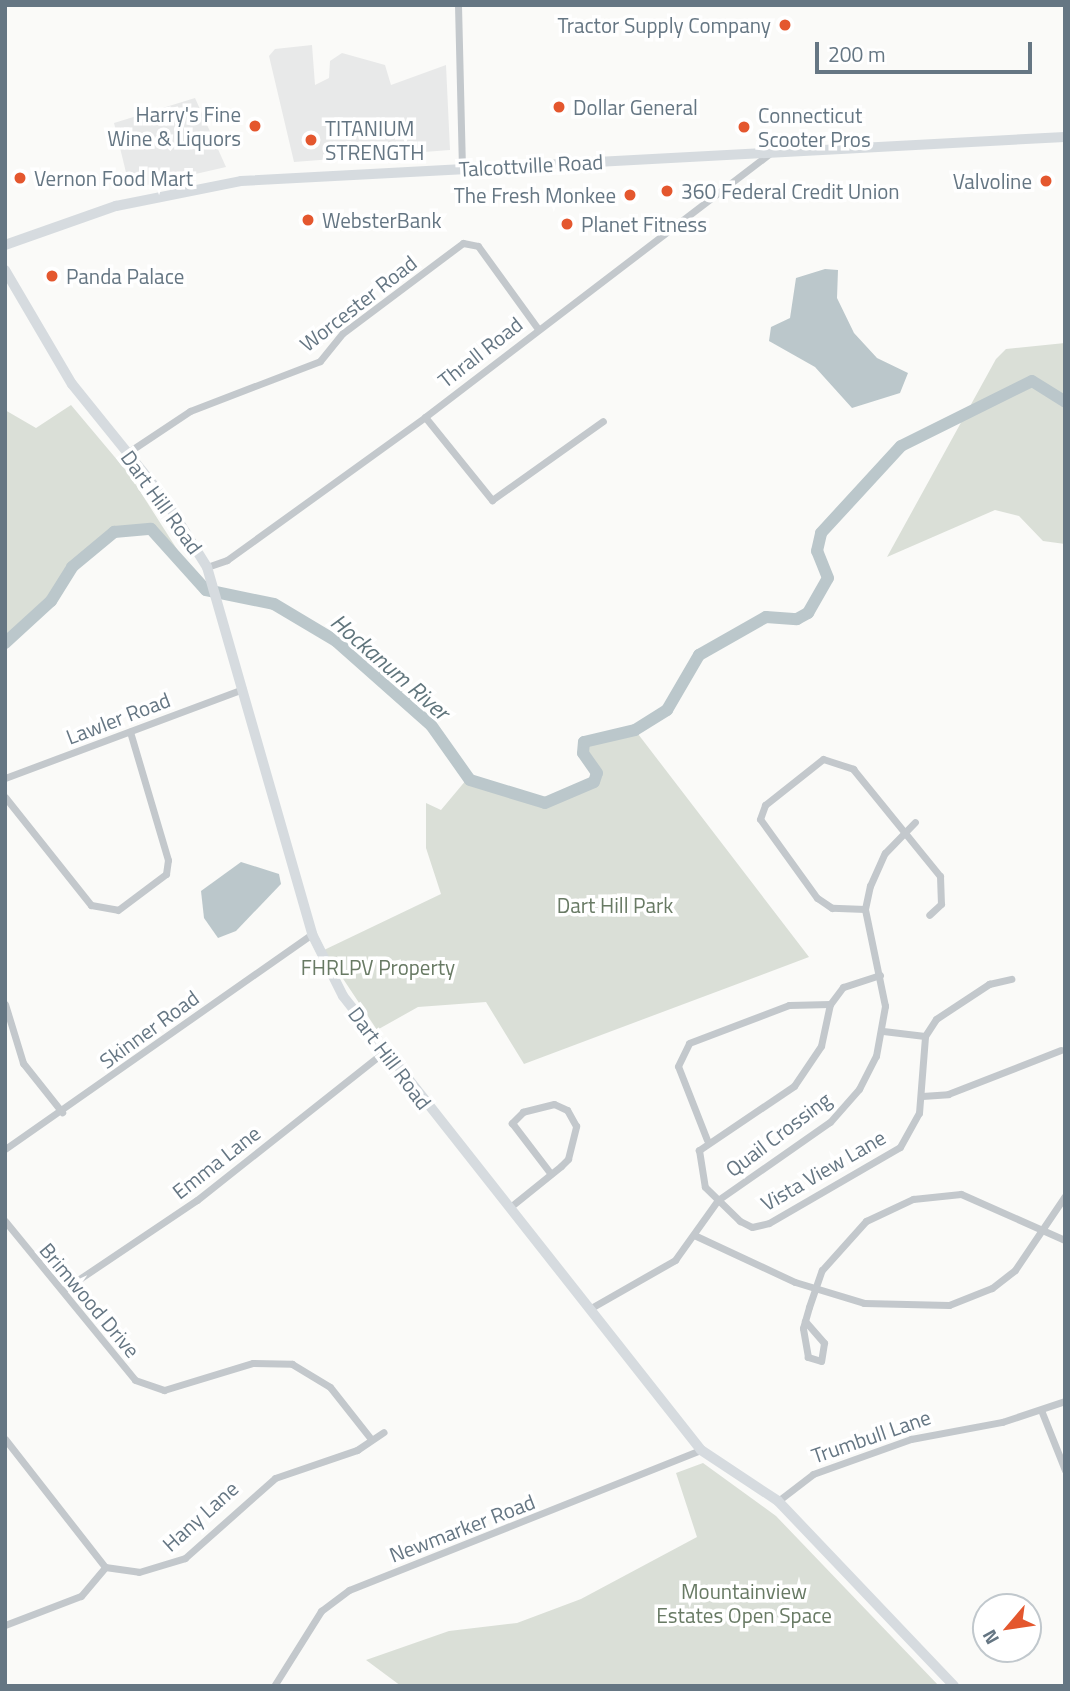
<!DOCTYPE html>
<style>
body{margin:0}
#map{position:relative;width:1070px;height:1691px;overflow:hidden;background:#fafaf8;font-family:"Titillium Web",sans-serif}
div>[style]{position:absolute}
.built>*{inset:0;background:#e8e9e9}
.green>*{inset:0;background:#dadfd7}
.water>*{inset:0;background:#bbc7cb}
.river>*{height:12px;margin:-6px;padding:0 6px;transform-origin:6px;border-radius:6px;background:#bbc7cb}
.minor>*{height:7px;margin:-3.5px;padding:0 3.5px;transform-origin:3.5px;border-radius:3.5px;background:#c3c8cc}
.major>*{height:10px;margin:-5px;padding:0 5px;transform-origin:5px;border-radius:5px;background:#d6dbdf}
.dots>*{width:19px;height:19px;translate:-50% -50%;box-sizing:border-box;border:4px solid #fff;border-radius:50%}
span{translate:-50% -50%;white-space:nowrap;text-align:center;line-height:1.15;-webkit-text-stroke:7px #fff;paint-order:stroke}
.poi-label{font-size:21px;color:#657683}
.right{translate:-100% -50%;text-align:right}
.left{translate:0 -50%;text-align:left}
.street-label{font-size:21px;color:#657683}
.park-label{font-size:21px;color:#687a64}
.water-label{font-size:23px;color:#60757c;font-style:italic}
.frame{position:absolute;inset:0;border:7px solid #657683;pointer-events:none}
.north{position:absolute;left:972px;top:1593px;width:70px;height:70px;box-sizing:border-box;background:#fff;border:2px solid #c1c8cd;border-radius:50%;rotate:241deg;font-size:19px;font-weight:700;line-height:28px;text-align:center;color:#657683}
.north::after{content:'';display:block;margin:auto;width:24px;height:32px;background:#e4572e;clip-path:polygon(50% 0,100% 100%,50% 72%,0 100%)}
.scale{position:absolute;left:815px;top:42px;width:217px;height:32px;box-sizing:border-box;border:4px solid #657683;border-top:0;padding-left:9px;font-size:21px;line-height:24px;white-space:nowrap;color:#657683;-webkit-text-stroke:5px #fff;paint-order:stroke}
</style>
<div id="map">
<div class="built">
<div style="clip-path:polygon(312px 45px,315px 85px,329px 78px,330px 61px,342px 53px,385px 65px,391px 85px,446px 65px,450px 150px,294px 162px,269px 56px,275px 49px)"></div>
<div style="clip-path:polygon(195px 98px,226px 167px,130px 189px,114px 123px)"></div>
</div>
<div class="green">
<div style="clip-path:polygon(1065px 343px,1065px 544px,1043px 541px,1019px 516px,995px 510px,887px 557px,996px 359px,1006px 349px)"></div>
<div style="clip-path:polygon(71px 405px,129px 474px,189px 568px,158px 532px,121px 528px,72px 567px,51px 601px,5px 643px,5px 410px,36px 428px)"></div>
<div style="clip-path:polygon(635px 730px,809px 957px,524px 1064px,486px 1002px,418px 1007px,377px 1030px,324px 950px,441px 894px,426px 848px,426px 803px,441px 810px,467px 779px,551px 802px,596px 780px,583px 751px,585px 741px)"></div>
<div style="clip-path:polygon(703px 1463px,776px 1516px,939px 1686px,401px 1686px,366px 1660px,449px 1631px,517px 1623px,581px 1599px,697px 1537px,676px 1473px)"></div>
</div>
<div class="water">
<div style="clip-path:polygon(825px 269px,838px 270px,837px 298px,854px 333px,877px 358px,908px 373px,900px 393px,852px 408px,815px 367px,769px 341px,771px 327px,790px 318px,796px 278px)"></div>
<div style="clip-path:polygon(241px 862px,279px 874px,281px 884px,236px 931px,218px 938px,204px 918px,201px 891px)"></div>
</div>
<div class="river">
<div style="left:5px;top:643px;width:62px;rotate:-42.4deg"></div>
<div style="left:51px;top:601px;width:40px;rotate:-58deg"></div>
<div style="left:72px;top:567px;width:55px;rotate:-39.8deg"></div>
<div style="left:114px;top:532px;width:37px;rotate:-5deg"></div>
<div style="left:151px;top:529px;width:82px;rotate:48deg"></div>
<div style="left:206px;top:590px;width:69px;rotate:11.6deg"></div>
<div style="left:274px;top:604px;width:72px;rotate:30.8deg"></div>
<div style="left:336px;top:641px;width:127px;rotate:41.5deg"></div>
<div style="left:431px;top:725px;width:67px;rotate:54.7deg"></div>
<div style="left:470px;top:780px;width:78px;rotate:17deg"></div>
<div style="left:545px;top:803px;width:53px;rotate:-23.2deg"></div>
<div style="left:594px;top:782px;width:9px;rotate:-72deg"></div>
<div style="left:597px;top:773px;width:24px;rotate:-125deg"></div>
<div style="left:583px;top:753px;width:11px;rotate:-85deg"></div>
<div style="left:584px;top:742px;width:52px;rotate:-13.2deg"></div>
<div style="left:635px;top:730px;width:38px;rotate:-32deg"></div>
<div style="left:667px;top:710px;width:64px;rotate:-59.8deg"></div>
<div style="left:699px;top:655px;width:77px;rotate:-29.6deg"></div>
<div style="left:766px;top:617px;width:31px;rotate:4deg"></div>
<div style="left:797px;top:619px;width:13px;rotate:-29deg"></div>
<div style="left:808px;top:613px;width:40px;rotate:-60.3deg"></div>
<div style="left:828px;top:578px;width:29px;rotate:-112deg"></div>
<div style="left:817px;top:551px;width:18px;rotate:-77deg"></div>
<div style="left:821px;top:533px;width:118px;rotate:-47.4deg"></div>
<div style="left:901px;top:446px;width:146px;rotate:-26.4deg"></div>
<div style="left:1032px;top:381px;width:39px;rotate:32deg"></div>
</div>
<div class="minor">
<div style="left:458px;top:5px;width:162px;rotate:88.6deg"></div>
<div style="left:425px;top:417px;width:107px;rotate:51.1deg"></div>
<div style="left:492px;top:500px;width:136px;rotate:-35.4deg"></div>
<div style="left:127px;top:453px;width:76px;rotate:-33.7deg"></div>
<div style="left:190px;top:411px;width:139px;rotate:-21deg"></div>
<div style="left:320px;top:361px;width:36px;rotate:-51deg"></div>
<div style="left:343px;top:333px;width:150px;rotate:-36.9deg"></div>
<div style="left:463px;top:243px;width:15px;rotate:11deg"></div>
<div style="left:478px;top:246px;width:102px;rotate:54.1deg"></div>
<div style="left:207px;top:567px;width:21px;rotate:-19deg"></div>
<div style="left:227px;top:560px;width:244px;rotate:-35.8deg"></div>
<div style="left:425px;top:417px;width:433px;rotate:-37.4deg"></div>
<div style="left:5px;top:778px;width:254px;rotate:-20.5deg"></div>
<div style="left:5px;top:797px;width:138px;rotate:51.5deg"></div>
<div style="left:91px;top:905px;width:27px;rotate:10deg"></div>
<div style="left:118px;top:910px;width:60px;rotate:-36.9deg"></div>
<div style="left:166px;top:874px;width:14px;rotate:-82deg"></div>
<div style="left:168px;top:860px;width:134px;rotate:-106.5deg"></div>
<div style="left:865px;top:909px;width:33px;rotate:-178deg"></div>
<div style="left:832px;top:908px;width:18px;rotate:-146deg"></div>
<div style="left:817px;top:898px;width:97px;rotate:-125.8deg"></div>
<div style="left:760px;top:819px;width:15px;rotate:-70deg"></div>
<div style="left:765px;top:805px;width:74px;rotate:-38.4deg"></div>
<div style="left:823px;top:759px;width:32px;rotate:18deg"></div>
<div style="left:853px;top:769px;width:138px;rotate:50.9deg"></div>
<div style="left:940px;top:876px;width:28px;rotate:88deg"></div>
<div style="left:941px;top:904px;width:16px;rotate:137deg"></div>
<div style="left:880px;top:975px;width:39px;rotate:162deg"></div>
<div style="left:843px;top:987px;width:21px;rotate:127deg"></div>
<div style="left:830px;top:1004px;width:43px;rotate:102.1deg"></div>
<div style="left:821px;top:1046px;width:48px;rotate:124deg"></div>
<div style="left:794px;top:1086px;width:115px;rotate:146deg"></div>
<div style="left:699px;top:1150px;width:37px;rotate:81deg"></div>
<div style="left:705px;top:1187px;width:49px;rotate:44.2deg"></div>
<div style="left:740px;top:1221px;width:13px;rotate:27deg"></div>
<div style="left:752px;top:1227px;width:17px;rotate:-13deg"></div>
<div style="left:769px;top:1223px;width:151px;rotate:-30.1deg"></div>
<div style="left:900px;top:1147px;width:39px;rotate:-61deg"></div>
<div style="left:919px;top:1113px;width:77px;rotate:-85.5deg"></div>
<div style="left:925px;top:1036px;width:20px;rotate:-57deg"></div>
<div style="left:936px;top:1019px;width:64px;rotate:-33.4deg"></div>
<div style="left:989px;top:984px;width:23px;rotate:-13deg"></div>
<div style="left:5px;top:1004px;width:62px;rotate:73deg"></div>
<div style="left:23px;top:1063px;width:63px;rotate:51.5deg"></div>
<div style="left:883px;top:1031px;width:42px;rotate:6.8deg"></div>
<div style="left:922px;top:1096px;width:26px;rotate:-4deg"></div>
<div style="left:948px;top:1094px;width:121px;rotate:-21.3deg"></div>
<div style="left:707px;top:1140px;width:79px;rotate:-111.4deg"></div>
<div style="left:678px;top:1066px;width:25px;rotate:-64deg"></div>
<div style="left:689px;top:1043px;width:107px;rotate:-20.8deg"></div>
<div style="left:789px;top:1005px;width:41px;rotate:-1.4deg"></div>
<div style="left:5px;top:1149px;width:375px;rotate:-35deg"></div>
<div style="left:509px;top:1208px;width:67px;rotate:-38.9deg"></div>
<div style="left:561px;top:1166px;width:10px;rotate:-45deg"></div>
<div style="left:568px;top:1159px;width:34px;rotate:-76deg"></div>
<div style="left:576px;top:1126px;width:18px;rotate:-119deg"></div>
<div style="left:567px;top:1110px;width:14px;rotate:-155deg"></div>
<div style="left:554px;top:1104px;width:32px;rotate:166deg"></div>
<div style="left:523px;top:1112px;width:16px;rotate:135deg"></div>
<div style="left:512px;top:1123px;width:64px;rotate:52.6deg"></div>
<div style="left:5px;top:1221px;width:205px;rotate:50.7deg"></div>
<div style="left:135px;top:1380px;width:31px;rotate:19deg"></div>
<div style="left:164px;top:1390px;width:93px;rotate:-16.9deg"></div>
<div style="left:253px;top:1363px;width:39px;rotate:1deg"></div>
<div style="left:292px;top:1364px;width:44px;rotate:31.2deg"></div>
<div style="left:330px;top:1387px;width:66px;rotate:51.7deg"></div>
<div style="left:694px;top:1235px;width:111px;rotate:25deg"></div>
<div style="left:795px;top:1282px;width:72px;rotate:16.9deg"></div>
<div style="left:864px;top:1303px;width:85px;rotate:1.3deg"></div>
<div style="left:949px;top:1305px;width:46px;rotate:-21.6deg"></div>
<div style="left:992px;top:1288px;width:29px;rotate:-38deg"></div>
<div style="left:1015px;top:1270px;width:89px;rotate:-56deg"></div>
<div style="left:63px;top:1290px;width:161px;rotate:-33.9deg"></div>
<div style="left:197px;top:1200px;width:238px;rotate:-38.4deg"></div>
<div style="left:591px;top:1308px;width:97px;rotate:-29.7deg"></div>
<div style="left:675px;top:1260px;width:74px;rotate:-54.4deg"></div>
<div style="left:718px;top:1200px;width:136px;rotate:-34.9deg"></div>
<div style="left:830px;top:1122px;width:44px;rotate:-48.7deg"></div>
<div style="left:859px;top:1089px;width:37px;rotate:-63deg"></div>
<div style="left:876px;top:1056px;width:51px;rotate:-79.8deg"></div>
<div style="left:885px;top:1006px;width:99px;rotate:-101.7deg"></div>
<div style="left:865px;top:909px;width:24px;rotate:-78deg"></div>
<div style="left:870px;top:886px;width:36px;rotate:-66deg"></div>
<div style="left:885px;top:853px;width:43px;rotate:-45.9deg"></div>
<div style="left:805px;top:1321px;width:29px;rotate:49deg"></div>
<div style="left:824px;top:1343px;width:18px;rotate:99deg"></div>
<div style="left:821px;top:1361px;width:14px;rotate:-163deg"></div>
<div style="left:808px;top:1357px;width:29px;rotate:-100deg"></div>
<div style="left:803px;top:1328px;width:22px;rotate:-74deg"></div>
<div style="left:809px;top:1307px;width:39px;rotate:-71deg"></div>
<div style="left:822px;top:1270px;width:66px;rotate:-48.1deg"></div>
<div style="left:866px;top:1221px;width:52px;rotate:-25.1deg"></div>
<div style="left:913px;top:1199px;width:48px;rotate:-5.9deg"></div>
<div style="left:961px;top:1194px;width:114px;rotate:23.9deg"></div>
<div style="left:1041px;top:1410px;width:65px;rotate:68.2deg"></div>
<div style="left:5px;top:1439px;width:162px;rotate:52deg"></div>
<div style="left:105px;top:1567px;width:34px;rotate:8deg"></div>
<div style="left:139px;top:1572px;width:48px;rotate:-16.9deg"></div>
<div style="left:185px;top:1558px;width:120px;rotate:-41.6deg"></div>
<div style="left:275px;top:1478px;width:87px;rotate:-18.9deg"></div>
<div style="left:357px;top:1450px;width:32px;rotate:-34deg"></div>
<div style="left:778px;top:1501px;width:44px;rotate:-37.6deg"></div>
<div style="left:813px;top:1474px;width:104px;rotate:-19.7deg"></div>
<div style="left:911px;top:1439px;width:93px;rotate:-10.6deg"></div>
<div style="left:1002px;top:1422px;width:66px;rotate:-18.4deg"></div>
<div style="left:5px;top:1625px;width:81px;rotate:-20.9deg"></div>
<div style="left:81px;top:1596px;width:38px;rotate:-50deg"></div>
<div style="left:274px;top:1686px;width:89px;rotate:-57.9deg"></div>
<div style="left:321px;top:1611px;width:35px;rotate:-37deg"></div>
<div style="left:349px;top:1590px;width:379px;rotate:-21.7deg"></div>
</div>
<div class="major">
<div style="left:5px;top:245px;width:118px;rotate:-19.4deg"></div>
<div style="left:116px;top:206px;width:127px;rotate:-11.3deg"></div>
<div style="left:241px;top:181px;width:825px;rotate:-3.06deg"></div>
<div style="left:5px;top:270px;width:132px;rotate:59.6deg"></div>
<div style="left:72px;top:384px;width:146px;rotate:51.1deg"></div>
<div style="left:164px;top:498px;width:81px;rotate:58.1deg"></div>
<div style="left:207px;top:567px;width:382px;rotate:74deg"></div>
<div style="left:312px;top:934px;width:69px;rotate:63.4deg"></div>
<div style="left:343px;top:996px;width:578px;rotate:51.74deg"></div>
<div style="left:701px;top:1450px;width:92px;rotate:33.5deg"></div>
<div style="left:778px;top:1501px;width:255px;rotate:46.4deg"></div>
</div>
<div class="dots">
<div style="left:785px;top:25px;background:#e4572e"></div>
<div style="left:559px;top:107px;background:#e4572e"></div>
<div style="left:255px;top:126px;background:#e4572e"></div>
<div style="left:744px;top:127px;background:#e4572e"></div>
<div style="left:311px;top:140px;background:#e4572e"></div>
<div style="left:20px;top:178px;background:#e4572e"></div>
<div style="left:1046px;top:181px;background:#e4572e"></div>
<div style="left:667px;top:191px;background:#e4572e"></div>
<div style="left:630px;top:195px;background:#e4572e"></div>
<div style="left:308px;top:220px;background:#e4572e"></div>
<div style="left:567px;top:224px;background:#e4572e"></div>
<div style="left:52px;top:276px;background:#e4572e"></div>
</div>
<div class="poi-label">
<span class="right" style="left:771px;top:25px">Tractor Supply Company</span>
<span class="left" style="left:573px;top:107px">Dollar General</span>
<span class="right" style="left:241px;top:126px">Harry's Fine<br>Wine &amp; Liquors</span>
<span class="left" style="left:758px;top:127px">Connecticut<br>Scooter Pros</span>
<span class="left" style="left:325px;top:140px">TITANIUM<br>STRENGTH</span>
<span class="left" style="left:34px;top:178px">Vernon Food Mart</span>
<span class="right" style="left:1032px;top:181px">Valvoline</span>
<span class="left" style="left:681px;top:191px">360 Federal Credit Union</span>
<span class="right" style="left:616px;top:195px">The Fresh Monkee</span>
<span class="left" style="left:322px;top:220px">WebsterBank</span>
<span class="left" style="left:581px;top:224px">Planet Fitness</span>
<span class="left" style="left:66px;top:276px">Panda Palace</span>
</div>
<div class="street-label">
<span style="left:531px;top:165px;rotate:-3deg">Talcottville Road</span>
<span style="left:358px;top:303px;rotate:-38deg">Worcester Road</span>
<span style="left:480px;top:352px;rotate:-38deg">Thrall Road</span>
<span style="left:162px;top:502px;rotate:54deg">Dart Hill Road</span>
<span style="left:118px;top:718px;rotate:-21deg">Lawler Road</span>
<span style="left:149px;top:1029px;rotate:-36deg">Skinner Road</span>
<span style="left:390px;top:1058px;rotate:53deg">Dart Hill Road</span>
<span style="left:778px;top:1134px;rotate:-37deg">Quail Crossing</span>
<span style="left:216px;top:1162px;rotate:-38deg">Emma Lane</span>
<span style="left:823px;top:1170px;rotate:-30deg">Vista View Lane</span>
<span style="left:90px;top:1300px;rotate:50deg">Brimwood Drive</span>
<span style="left:871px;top:1436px;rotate:-19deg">Trumbull Lane</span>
<span style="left:200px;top:1516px;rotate:-42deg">Hany Lane</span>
<span style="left:462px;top:1528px;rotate:-21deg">Newmarker Road</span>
</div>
<div class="park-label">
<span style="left:615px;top:905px">Dart Hill Park</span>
<span style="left:378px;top:967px">FHRLPV Property</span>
<span style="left:744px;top:1603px">Mountainview<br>Estates Open Space</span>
</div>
<div class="water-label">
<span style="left:390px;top:667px;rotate:41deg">Hockanum River</span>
</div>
<div class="frame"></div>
<div class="north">N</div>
<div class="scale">200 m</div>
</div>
